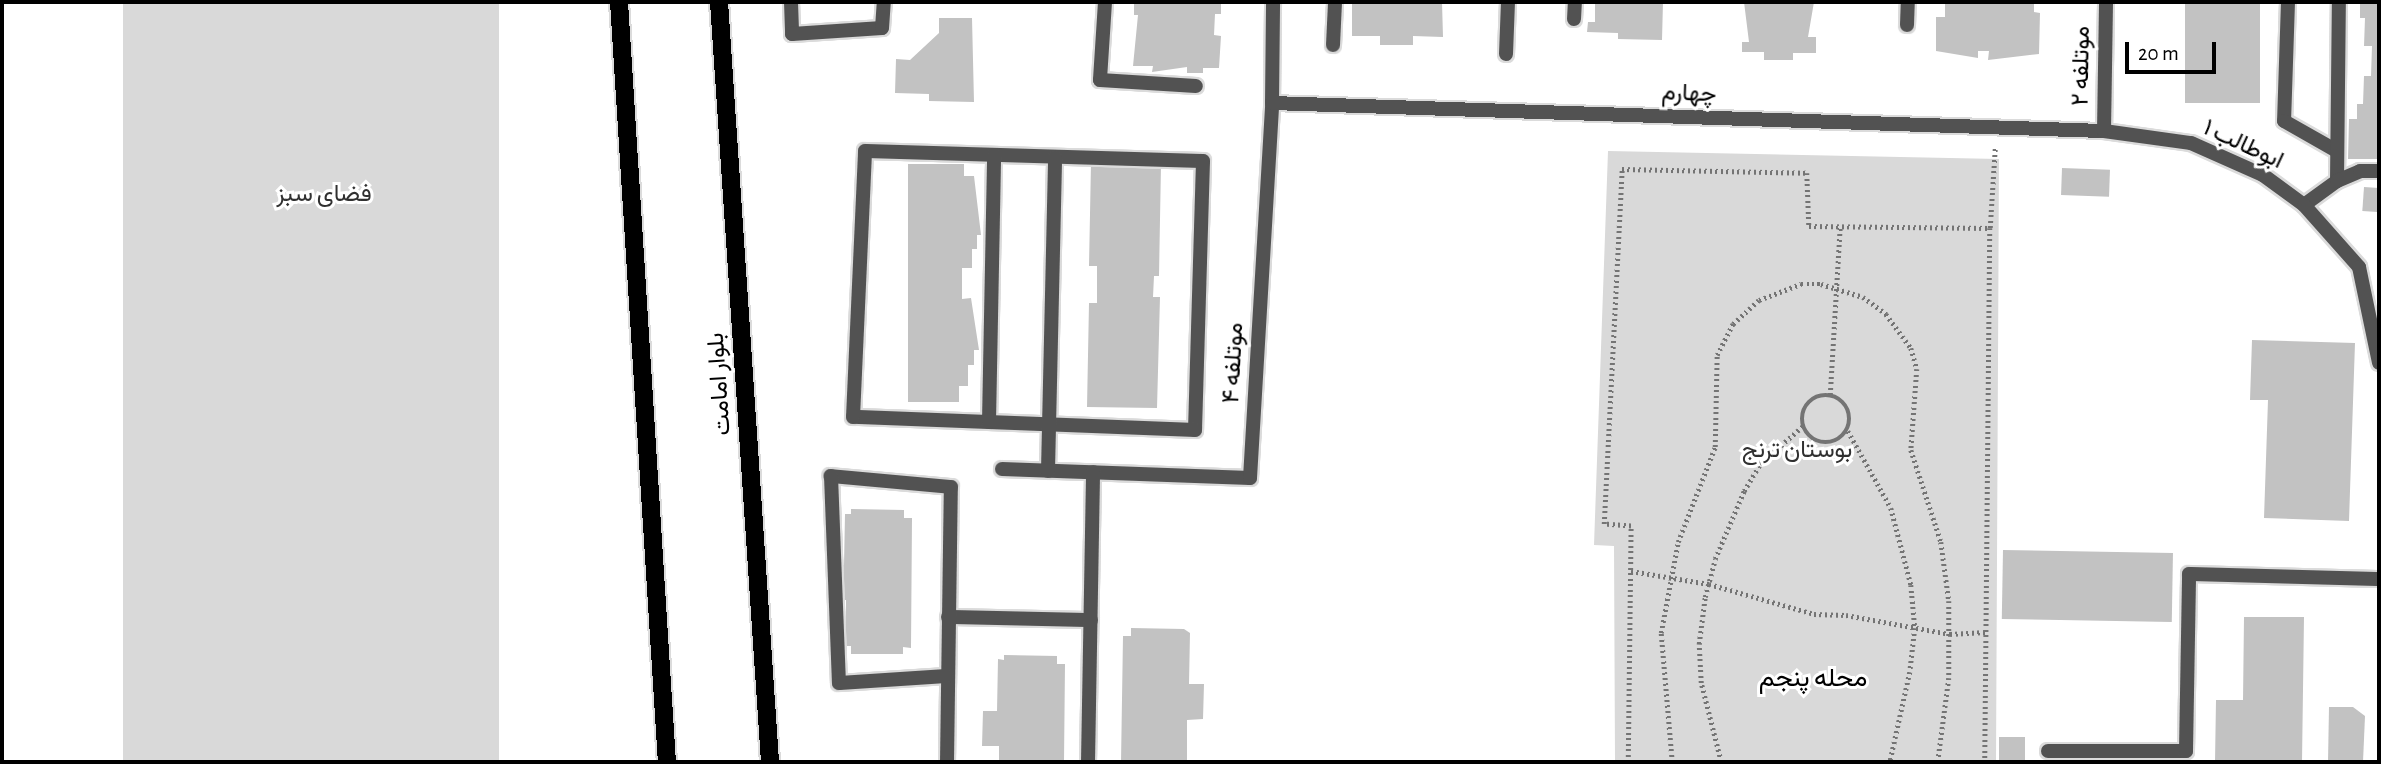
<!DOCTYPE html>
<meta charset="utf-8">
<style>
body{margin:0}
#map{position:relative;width:2381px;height:764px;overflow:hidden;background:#fff;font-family:"Alegreya Sans",Vazirmatn,sans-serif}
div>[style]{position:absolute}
.green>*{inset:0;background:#d9d9d9;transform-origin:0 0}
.building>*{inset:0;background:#c2c2c2;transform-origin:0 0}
.path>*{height:4.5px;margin-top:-2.25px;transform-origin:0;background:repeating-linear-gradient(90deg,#747474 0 2px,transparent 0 5.5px)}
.path>.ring{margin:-2.25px;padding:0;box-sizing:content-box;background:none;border:4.5px solid #747474;border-radius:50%}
.roads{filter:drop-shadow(2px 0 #dbdbdb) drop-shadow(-2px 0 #dbdbdb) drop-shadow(0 2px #dbdbdb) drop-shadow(0 -2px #dbdbdb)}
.service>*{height:14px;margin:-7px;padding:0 7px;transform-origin:7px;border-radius:7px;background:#525252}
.minor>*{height:14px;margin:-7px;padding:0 7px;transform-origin:7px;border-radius:7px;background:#525252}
.tertiary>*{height:14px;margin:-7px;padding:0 7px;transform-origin:7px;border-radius:7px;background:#525252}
.primary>*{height:18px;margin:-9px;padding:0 9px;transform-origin:9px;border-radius:9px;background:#000}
span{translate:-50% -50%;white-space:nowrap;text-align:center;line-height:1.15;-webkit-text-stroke:6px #fff;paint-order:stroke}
.street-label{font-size:24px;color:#000}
.park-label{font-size:24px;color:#303030}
.neighbourhood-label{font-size:26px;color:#000}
.frame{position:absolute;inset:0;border:4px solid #000;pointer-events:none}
.scale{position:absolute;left:2125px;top:42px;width:91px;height:32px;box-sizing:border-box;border:4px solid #000;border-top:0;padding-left:9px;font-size:21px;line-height:24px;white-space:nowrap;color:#000;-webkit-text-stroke:5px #fff;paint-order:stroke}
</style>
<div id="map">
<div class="green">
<div style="left:123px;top:2px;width:376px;height:762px"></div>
<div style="clip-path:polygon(1608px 151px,1999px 159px,1996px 762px,1615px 762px,1614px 546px,1594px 545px)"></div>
</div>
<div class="building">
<div style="clip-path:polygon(1134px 2px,1221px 2px,1221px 14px,1215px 14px,1214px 35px,1221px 36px,1219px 68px,1203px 68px,1203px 73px,1187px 73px,1187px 67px,1152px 72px,1153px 66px,1133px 66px,1138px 15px,1134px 15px)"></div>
<div style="clip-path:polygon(1352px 2px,1442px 2px,1443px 37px,1413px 36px,1413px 45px,1380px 45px,1380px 36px,1352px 36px)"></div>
<div style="clip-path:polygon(1595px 2px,1663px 2px,1662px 40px,1618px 39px,1618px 33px,1587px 32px,1588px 22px,1595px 22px)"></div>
<div style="clip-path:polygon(1744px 2px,1814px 2px,1808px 37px,1816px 37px,1816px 53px,1793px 53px,1793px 60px,1764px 60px,1764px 52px,1742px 52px,1742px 42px,1749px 42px)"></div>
<div style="clip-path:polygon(1945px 2px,2034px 2px,2034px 12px,2040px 13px,2039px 54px,1988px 60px,1989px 51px,1978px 51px,1978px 58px,1936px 51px,1936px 17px,1945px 17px)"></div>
<div style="left:2185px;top:2px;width:75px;height:101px"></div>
<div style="clip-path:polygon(2353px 2px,2379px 2px,2379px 159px,2348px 159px,2349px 119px,2357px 119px,2357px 104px,2363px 104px,2364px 76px,2371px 76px,2372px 46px,2364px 46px,2365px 18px,2360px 18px,2360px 4px)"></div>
<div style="clip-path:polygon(939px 18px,972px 18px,974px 102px,929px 101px,929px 94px,895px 93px,896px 59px,910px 60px,939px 33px)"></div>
<div style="clip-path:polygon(1091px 162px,1161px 164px,1159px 276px,1154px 276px,1153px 297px,1160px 297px,1157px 408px,1087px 407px,1089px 303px,1097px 303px,1097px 266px,1089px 266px)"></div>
<div style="clip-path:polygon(908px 164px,964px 164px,964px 176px,974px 176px,981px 235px,977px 235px,977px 249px,972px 249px,972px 268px,962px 268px,962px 299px,971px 298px,979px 350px,974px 350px,974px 365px,968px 365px,968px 386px,959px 386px,959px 402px,908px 402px)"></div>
<div style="left:2062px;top:168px;width:48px;height:27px;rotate:2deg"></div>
<div style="left:2364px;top:187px;width:15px;height:24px;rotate:4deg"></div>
<div style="clip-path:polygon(2252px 340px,2355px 343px,2349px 521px,2264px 518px,2268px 400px,2250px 400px)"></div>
<div style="clip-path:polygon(851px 509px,904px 510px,904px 518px,912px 518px,911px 648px,903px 647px,903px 654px,851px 654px,851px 646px,846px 646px,846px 600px,830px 600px,830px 565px,844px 565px,845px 514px,851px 514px)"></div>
<div style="left:2003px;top:550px;width:170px;height:69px;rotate:1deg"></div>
<div style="clip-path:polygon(2244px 617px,2304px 617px,2302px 762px,2215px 762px,2216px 700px,2243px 700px)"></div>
<div style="clip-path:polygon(1131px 628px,1184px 629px,1190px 633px,1189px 684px,1204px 684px,1203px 719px,1187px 720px,1187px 762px,1121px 762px,1123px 636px,1131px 636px)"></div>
<div style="clip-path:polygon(1004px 655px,1057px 656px,1057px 664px,1065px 664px,1064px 762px,999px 762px,999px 746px,982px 746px,983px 711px,997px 711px,998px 659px,1004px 660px)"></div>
<div style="clip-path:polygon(2329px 707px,2353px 707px,2365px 716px,2363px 762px,2328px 762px)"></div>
<div style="left:1999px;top:737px;width:26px;height:25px"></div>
</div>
<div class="path">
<div style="left:1990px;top:228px;width:80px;rotate:-86.4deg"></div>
<div class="ring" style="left:1802px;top:395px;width:43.5px;height:43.5px"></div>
<div style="left:1830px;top:395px;width:169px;rotate:-86.6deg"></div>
<div style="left:1848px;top:431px;width:88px;rotate:60.8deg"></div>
<div style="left:1891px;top:508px;width:80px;rotate:75.4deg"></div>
<div style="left:1911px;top:585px;width:43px;rotate:84.7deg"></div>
<div style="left:1915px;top:628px;width:44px;rotate:96.5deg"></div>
<div style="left:1910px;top:672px;width:92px;rotate:102.5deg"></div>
<div style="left:1631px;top:571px;width:79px;rotate:9.5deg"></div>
<div style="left:1709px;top:584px;width:109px;rotate:15.9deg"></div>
<div style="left:1814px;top:614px;width:32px;rotate:2deg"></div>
<div style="left:1846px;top:615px;width:106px;rotate:10.4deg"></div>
<div style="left:1950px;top:634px;width:36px;rotate:-3deg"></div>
<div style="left:1628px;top:762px;width:236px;rotate:-89.3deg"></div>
<div style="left:1631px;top:526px;width:27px;rotate:-176deg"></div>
<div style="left:1604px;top:524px;width:355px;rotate:-87.1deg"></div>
<div style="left:1622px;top:169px;width:185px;rotate:1.2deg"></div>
<div style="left:1807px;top:173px;width:53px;rotate:87.8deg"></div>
<div style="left:1809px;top:226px;width:181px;rotate:0.6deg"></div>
<div style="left:1990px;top:228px;width:534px;rotate:90.54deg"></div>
<div style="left:1672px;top:762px;width:129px;rotate:-94.9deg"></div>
<div style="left:1661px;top:633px;width:93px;rotate:-79.4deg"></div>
<div style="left:1678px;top:542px;width:102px;rotate:-68.7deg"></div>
<div style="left:1715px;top:447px;width:92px;rotate:-88.8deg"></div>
<div style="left:1717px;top:355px;width:35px;rotate:-63deg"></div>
<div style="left:1733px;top:324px;width:35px;rotate:-43deg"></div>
<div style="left:1759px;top:300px;width:45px;rotate:-20.9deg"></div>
<div style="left:1801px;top:284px;width:20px"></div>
<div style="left:1821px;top:284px;width:44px;rotate:17.2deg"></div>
<div style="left:1863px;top:297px;width:29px;rotate:36deg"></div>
<div style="left:1886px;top:314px;width:42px;rotate:53.7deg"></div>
<div style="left:1911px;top:348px;width:22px;rotate:74deg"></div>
<div style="left:1917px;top:369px;width:81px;rotate:94.2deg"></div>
<div style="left:1911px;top:450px;width:97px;rotate:71.9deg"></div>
<div style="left:1941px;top:542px;width:60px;rotate:82.3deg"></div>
<div style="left:1949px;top:601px;width:77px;rotate:90deg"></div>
<div style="left:1949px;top:678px;width:85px;rotate:97.5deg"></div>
<div style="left:1721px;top:762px;width:81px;rotate:-104.2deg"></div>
<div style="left:1701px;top:683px;width:39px;rotate:-93deg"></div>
<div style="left:1699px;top:644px;width:47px;rotate:-82.7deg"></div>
<div style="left:1705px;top:597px;width:39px;rotate:-75deg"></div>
<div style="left:1715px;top:559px;width:74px;rotate:-66.9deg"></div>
<div style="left:1744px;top:491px;width:31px;rotate:-59deg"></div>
<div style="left:1760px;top:464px;width:57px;rotate:-41.5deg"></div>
</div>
<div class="roads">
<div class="service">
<div style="left:2048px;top:751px;width:138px"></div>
<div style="left:2186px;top:751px;width:177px;rotate:-89deg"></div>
<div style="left:2189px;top:574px;width:190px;rotate:1.5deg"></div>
</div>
<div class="minor">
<div style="left:791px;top:2px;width:32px;rotate:88deg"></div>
<div style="left:792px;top:34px;width:90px;rotate:-3.8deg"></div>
<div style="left:882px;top:28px;width:26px;rotate:-86deg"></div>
<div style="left:1105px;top:2px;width:78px;rotate:93.7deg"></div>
<div style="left:1100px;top:80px;width:96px;rotate:3.6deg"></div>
<div style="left:2288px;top:2px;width:119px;rotate:91.9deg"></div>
<div style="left:2284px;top:121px;width:61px;rotate:29.5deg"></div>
<div style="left:1574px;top:19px;width:17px;rotate:-87deg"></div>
<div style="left:1907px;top:25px;width:23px;rotate:-88deg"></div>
<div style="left:1333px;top:45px;width:43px;rotate:-87.3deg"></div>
<div style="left:1506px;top:54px;width:52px;rotate:-87.8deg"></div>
<div style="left:865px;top:151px;width:338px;rotate:1.7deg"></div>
<div style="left:1203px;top:161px;width:269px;rotate:91.7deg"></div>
<div style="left:1195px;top:430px;width:342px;rotate:-177.8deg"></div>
<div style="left:853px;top:417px;width:266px;rotate:-87.4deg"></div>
<div style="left:2337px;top:181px;width:179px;rotate:-89.4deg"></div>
<div style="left:2304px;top:205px;width:41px;rotate:-36deg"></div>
<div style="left:2337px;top:181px;width:25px;rotate:-23deg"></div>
<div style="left:2360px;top:171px;width:19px"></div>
<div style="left:989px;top:422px;width:267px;rotate:-88.9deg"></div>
<div style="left:1002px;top:469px;width:248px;rotate:2.1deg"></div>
<div style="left:1250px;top:478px;width:376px;rotate:-86.6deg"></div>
<div style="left:1272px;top:103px;width:101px;rotate:-89.4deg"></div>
<div style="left:1048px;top:471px;width:314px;rotate:-88.7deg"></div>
<div style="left:948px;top:617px;width:143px;rotate:1.2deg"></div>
<div style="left:947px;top:762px;width:275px;rotate:-89.2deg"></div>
<div style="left:951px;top:487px;width:121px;rotate:-174.8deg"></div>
<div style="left:831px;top:476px;width:207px;rotate:87.8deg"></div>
<div style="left:839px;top:683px;width:108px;rotate:-3.7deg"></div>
<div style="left:1088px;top:762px;width:290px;rotate:-89deg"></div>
</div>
<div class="tertiary">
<div style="left:1272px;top:103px;width:832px;rotate:1.93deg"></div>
<div style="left:2104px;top:131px;width:88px;rotate:7.9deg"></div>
<div style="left:2191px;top:143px;width:79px;rotate:24deg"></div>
<div style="left:2263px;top:175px;width:51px;rotate:36.2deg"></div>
<div style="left:2304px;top:205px;width:83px;rotate:48.4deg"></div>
<div style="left:2359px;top:267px;width:98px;rotate:78.2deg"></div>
<div style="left:2104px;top:131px;width:129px;rotate:-89.1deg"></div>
</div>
<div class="primary">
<div style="left:619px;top:2px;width:762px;rotate:86.39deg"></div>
<div style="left:719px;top:2px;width:762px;rotate:86.16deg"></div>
</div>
</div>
<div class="street-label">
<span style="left:2082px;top:66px;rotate:-89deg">موتلفه ۲</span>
<span style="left:1689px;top:94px;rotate:2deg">چهارم</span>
<span style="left:2243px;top:145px;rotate:25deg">ابوطالب ۱</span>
<span style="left:1234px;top:363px;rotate:-87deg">موتلفه ۴</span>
<span style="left:720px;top:384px;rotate:-94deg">بلوار امامت</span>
</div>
<div class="park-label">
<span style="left:324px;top:195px">فضای سبز</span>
<span style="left:1797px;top:451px">بوستان ترنج</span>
</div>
<div class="neighbourhood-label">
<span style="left:1813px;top:679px">محله پنجم</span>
</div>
<div class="frame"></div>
<div class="scale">20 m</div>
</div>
